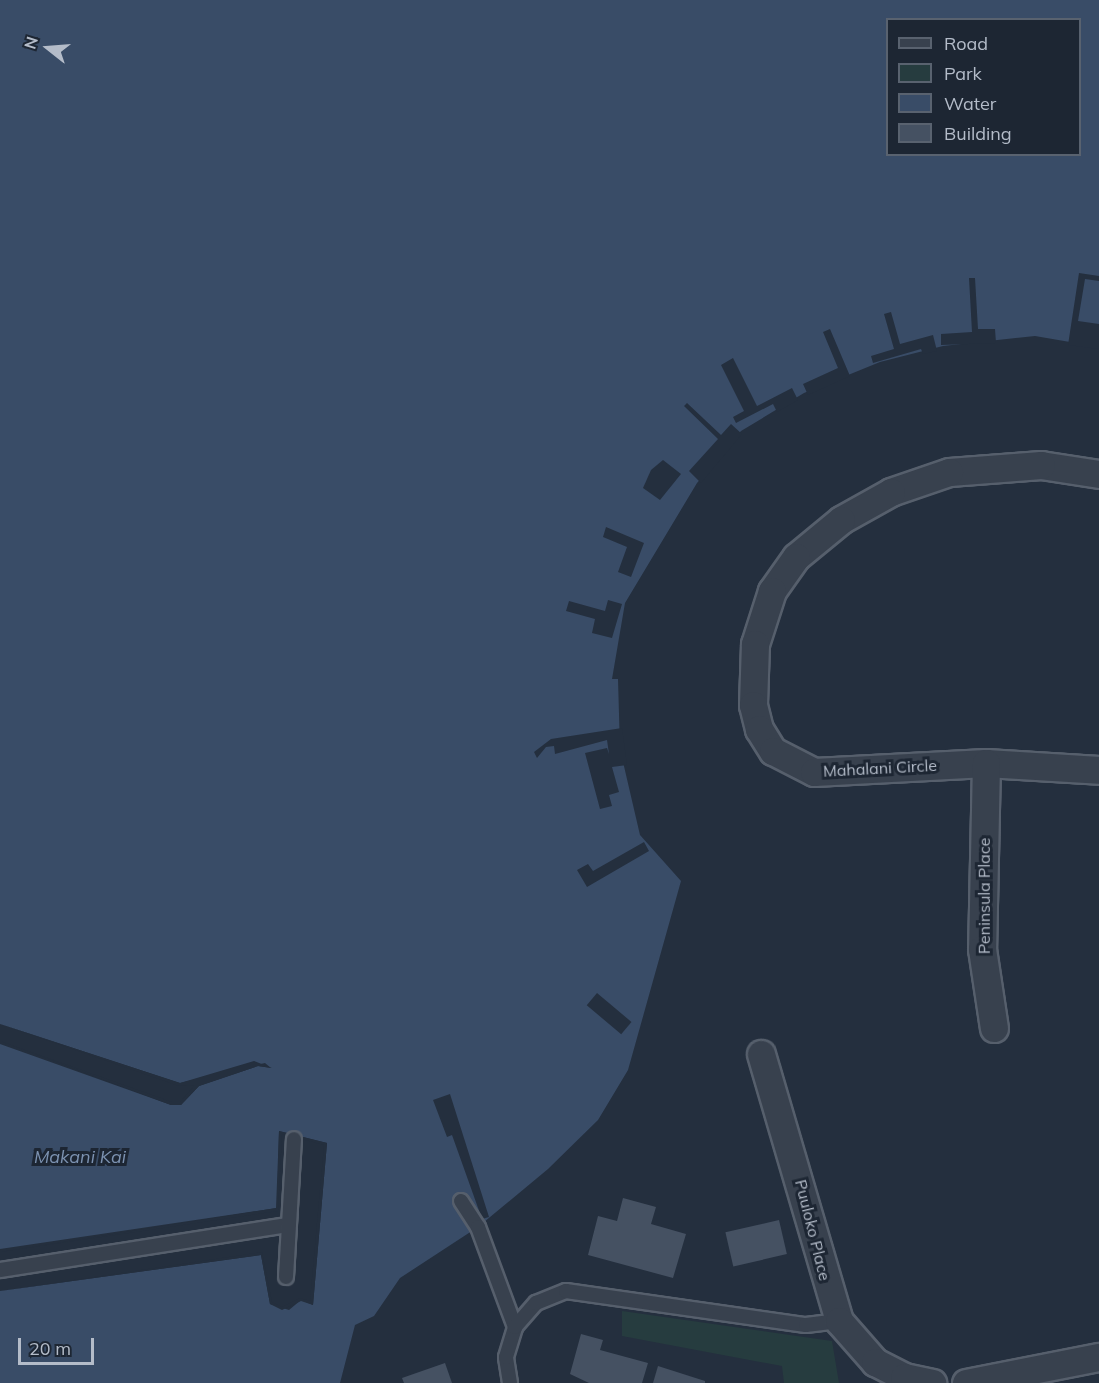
<!DOCTYPE html>
<style>
body{margin:0}
#map{position:relative;width:1099px;height:1383px;overflow:hidden;background:#242f3e;font-family:Mulish,sans-serif}
div>[style]{position:absolute}
.green>*{inset:0;background:#263c3f}
.water>*{inset:0;background:#394c67}
.pier>*{inset:0;background:#242f3e;transform-origin:0 0}
.building>*{inset:0;background:#455162;transform-origin:0 0}
.roads{filter:drop-shadow(2px 0 #565f6c) drop-shadow(-2px 0 #565f6c) drop-shadow(0 2px #565f6c) drop-shadow(0 -2px #565f6c)}
.service>*{height:14px;margin:-7px;padding:0 7px;transform-origin:7px;border-radius:7px;background:#38414e}
.minor>*{height:27px;margin:-13.5px;padding:0 13.5px;transform-origin:13.5px;border-radius:13.5px;background:#38414e}
span{translate:-50% -50%;white-space:nowrap;text-align:center;line-height:1.15;-webkit-text-stroke:6px #1d2633;paint-order:stroke}
.street-label{font-size:16px;color:#b4bcc9}
.water-label{font-size:18px;color:#7c92b1;font-style:italic}
.legend{position:absolute;left:886px;top:18px;width:195px;height:138px;box-sizing:border-box;background:#1d2633;border:2px solid #59626f;margin:0;padding:8px 10px;list-style:none;font-size:18px;color:#b4bcc9}
.legend li{display:flex;align-items:center;gap:12px;height:30px}
.legend b{width:30px;border:2px solid #59626f}
.north{position:absolute;left:18px;top:18px;width:60px;height:60px;-webkit-text-stroke:4px #1d2633;paint-order:stroke;rotate:287deg;font-size:16px;font-weight:700;line-height:24px;text-align:center;color:#b4bcc9}
.north::after{content:'';display:block;margin:auto;width:21px;height:27px;background:#b4bcc9;clip-path:polygon(50% 0,100% 100%,50% 72%,0 100%)}
.scale{position:absolute;left:18px;top:1338px;width:76px;height:27px;box-sizing:border-box;border:3px solid #b4bcc9;border-top:0;padding-left:8px;font-size:18px;line-height:21px;white-space:nowrap;color:#b4bcc9;-webkit-text-stroke:4px #1d2633;paint-order:stroke}
</style>
<div id="map">
<div class="green">
<div style="clip-path:polygon(622px 1311px,832px 1341px,839px 1383px,784px 1383px,782px 1366px,622px 1336px)"></div>
</div>
<div class="water">
<div style="clip-path:polygon(evenodd,0 0,1099px 0,1099px 347px,1035px 336px,943px 346px,880px 362px,804px 393px,741px 431px,697px 483px,625px 603px,612px 679px,618px 679px,620px 749px,640px 835px,681px 881px,628px 1070px,598px 1120px,548px 1169px,478px 1227px,400px 1278px,374px 1316px,355px 1325px,340px 1383px,0 1383px,0 1291px,261px 1255px,270px 1304px,289px 1310px,301px 1300px,313px 1305px,327px 1143px,279px 1131px,277px 1208px,0 1249px,0 1044px,171px 1105px,181px 1105px,199px 1086px,258px 1066px,271px 1068px,265px 1063px,180px 1083px,0 1024px,0 0,888px 20px,1080px 20px,1080px 154px,888px 154px,888px 20px)"></div>
</div>
<div class="pier">
<div style="clip-path:polygon(1079px 273px,1099px 276px,1099px 281px,1085px 279px,1078px 321px,1099px 324px,1099px 349px,1068px 345px)"></div>
<div style="clip-path:polygon(969px 278px,975px 278px,978px 329px,995px 329px,996px 343px,941px 345px,941px 334px,972px 332px)"></div>
<div style="clip-path:polygon(891px 312px,900px 344px,933px 335px,937px 351px,923px 354px,921px 349px,873px 363px,871px 356px,894px 349px,884px 314px)"></div>
<div style="clip-path:polygon(830px 329px,850px 376px,808px 395px,803px 384px,838px 368px,823px 332px)"></div>
<div style="clip-path:polygon(733px 358px,757px 406px,792px 388px,798px 400px,777px 412px,773px 404px,736px 423px,733px 417px,744px 411px,721px 365px)"></div>
<div style="clip-path:polygon(687px 403px,721px 435px,731px 424px,742px 434px,701px 483px,689px 471px,718px 439px,684px 406px)"></div>
<div style="clip-path:polygon(663px 460px,681px 474px,660px 500px,643px 488px,651px 470px)"></div>
<div style="clip-path:polygon(606px 527px,644px 543px,631px 577px,618px 572px,627px 547px,603px 537px)"></div>
<div style="clip-path:polygon(608px 600px,622px 604px,612px 638px,592px 633px,595px 619px,566px 611px,569px 601px,605px 611px)"></div>
<div style="clip-path:polygon(622px 728px,627px 765px,612px 767px,619px 792px,609px 795px,612px 806px,600px 809px,585px 753px,607px 748px,609px 754px,607px 740px,555px 754px,554px 746px,546px 747px,537px 758px,534px 752px,551px 739px)"></div>
<div style="clip-path:polygon(644px 842px,649px 851px,587px 887px,577px 870px,588px 864px,593px 871px)"></div>
<div style="left:597px;top:993px;width:45px;height:16px;rotate:40deg"></div>
<div style="clip-path:polygon(0 1024px,180px 1083px,254px 1061px,272px 1068px,258px 1066px,199px 1086px,181px 1105px,171px 1105px,0 1041px,172px 1102px,180px 1102px,195px 1085px,179px 1086px)"></div>
<div style="clip-path:polygon(450px 1094px,489px 1217px,482px 1219px,452px 1135px,447px 1137px,433px 1100px)"></div>
<div style="clip-path:polygon(279px 1131px,327px 1143px,313px 1305px,301px 1301px,282px 1310px,270px 1304px,261px 1255px,0 1291px,262px 1252px,272px 1302px,282px 1307px,300px 1298px,310px 1301px,324px 1145px,282px 1134px,278px 1211px,0 1252px,276px 1208px)"></div>
</div>
<div class="building">
<div style="clip-path:polygon(623px 1198px,656px 1207px,651px 1224px,686px 1234px,673px 1278px,588px 1255px,598px 1216px,617px 1221px)"></div>
<div style="left:779px;top:1220px;width:35px;height:55px;rotate:77deg"></div>
<div style="clip-path:polygon(581px 1334px,603px 1340px,600px 1350px,648px 1363px,642px 1383px,589px 1383px,570px 1374px)"></div>
<div style="clip-path:polygon(445px 1363px,452px 1383px,404px 1383px,402px 1378px)"></div>
<div style="clip-path:polygon(658px 1366px,705px 1381px,705px 1383px,653px 1383px)"></div>
</div>
<div class="roads">
<div class="service">
<div style="left:461px;top:1201px;width:31px;rotate:57deg"></div>
<div style="left:478px;top:1227px;width:107px;rotate:69.7deg"></div>
<div style="left:0;top:1270px;width:292px;rotate:-8.9deg"></div>
<div style="left:286px;top:1277px;width:138px;rotate:-86.7deg"></div>
<div style="left:510px;top:1383px;width:26px;rotate:-99deg"></div>
<div style="left:506px;top:1357px;width:31px;rotate:-73deg"></div>
<div style="left:515px;top:1327px;width:32px;rotate:-49deg"></div>
<div style="left:536px;top:1303px;width:32px;rotate:-22deg"></div>
<div style="left:566px;top:1291px;width:242px;rotate:8.1deg"></div>
<div style="left:806px;top:1325px;width:33px;rotate:-7deg"></div>
</div>
<div class="minor">
<div style="left:1099px;top:474px;width:59px;rotate:-171.2deg"></div>
<div style="left:1041px;top:465px;width:92px;rotate:175.6deg"></div>
<div style="left:949px;top:472px;width:61px;rotate:161deg"></div>
<div style="left:891px;top:492px;width:57px;rotate:150.8deg"></div>
<div style="left:841px;top:520px;width:58px;rotate:140.6deg"></div>
<div style="left:796px;top:557px;width:42px;rotate:125.2deg"></div>
<div style="left:772px;top:591px;width:56px;rotate:107.8deg"></div>
<div style="left:755px;top:644px;width:61px;rotate:91.9deg"></div>
<div style="left:753px;top:705px;width:25px;rotate:76deg"></div>
<div style="left:759px;top:729px;width:26px;rotate:58deg"></div>
<div style="left:773px;top:751px;width:46px;rotate:27.1deg"></div>
<div style="left:814px;top:772px;width:172px;rotate:-3deg"></div>
<div style="left:986px;top:763px;width:113px;rotate:3.5deg"></div>
<div style="left:986px;top:763px;width:186px;rotate:91.2deg"></div>
<div style="left:982px;top:949px;width:80px;rotate:81.4deg"></div>
<div style="left:761px;top:1054px;width:278px;rotate:73.7deg"></div>
<div style="left:839px;top:1321px;width:55px;rotate:48.7deg"></div>
<div style="left:875px;top:1362px;width:33px;rotate:27deg"></div>
<div style="left:904px;top:1377px;width:29px;rotate:12deg"></div>
<div style="left:966px;top:1383px;width:136px;rotate:-11.1deg"></div>
</div>
</div>
<div class="street-label">
<span style="left:880px;top:768px;rotate:-3deg">Mahalani Circle</span>
<span style="left:984px;top:896px;rotate:-90deg">Peninsula Place</span>
<span style="left:813px;top:1230px;rotate:76deg">Puuloko Place</span>
</div>
<div class="water-label">
<span style="left:80px;top:1157px">Makani Kai</span>
</div>
<ul class="legend">
<li><b style="height:8px;background:#38414e"></b>Road</li>
<li><b style="height:16px;background:#263c3f"></b>Park</li>
<li><b style="height:16px;background:#394c67"></b>Water</li>
<li><b style="height:16px;background:#455162"></b>Building</li>
</ul>
<div class="north">N</div>
<div class="scale">20 m</div>
</div>
